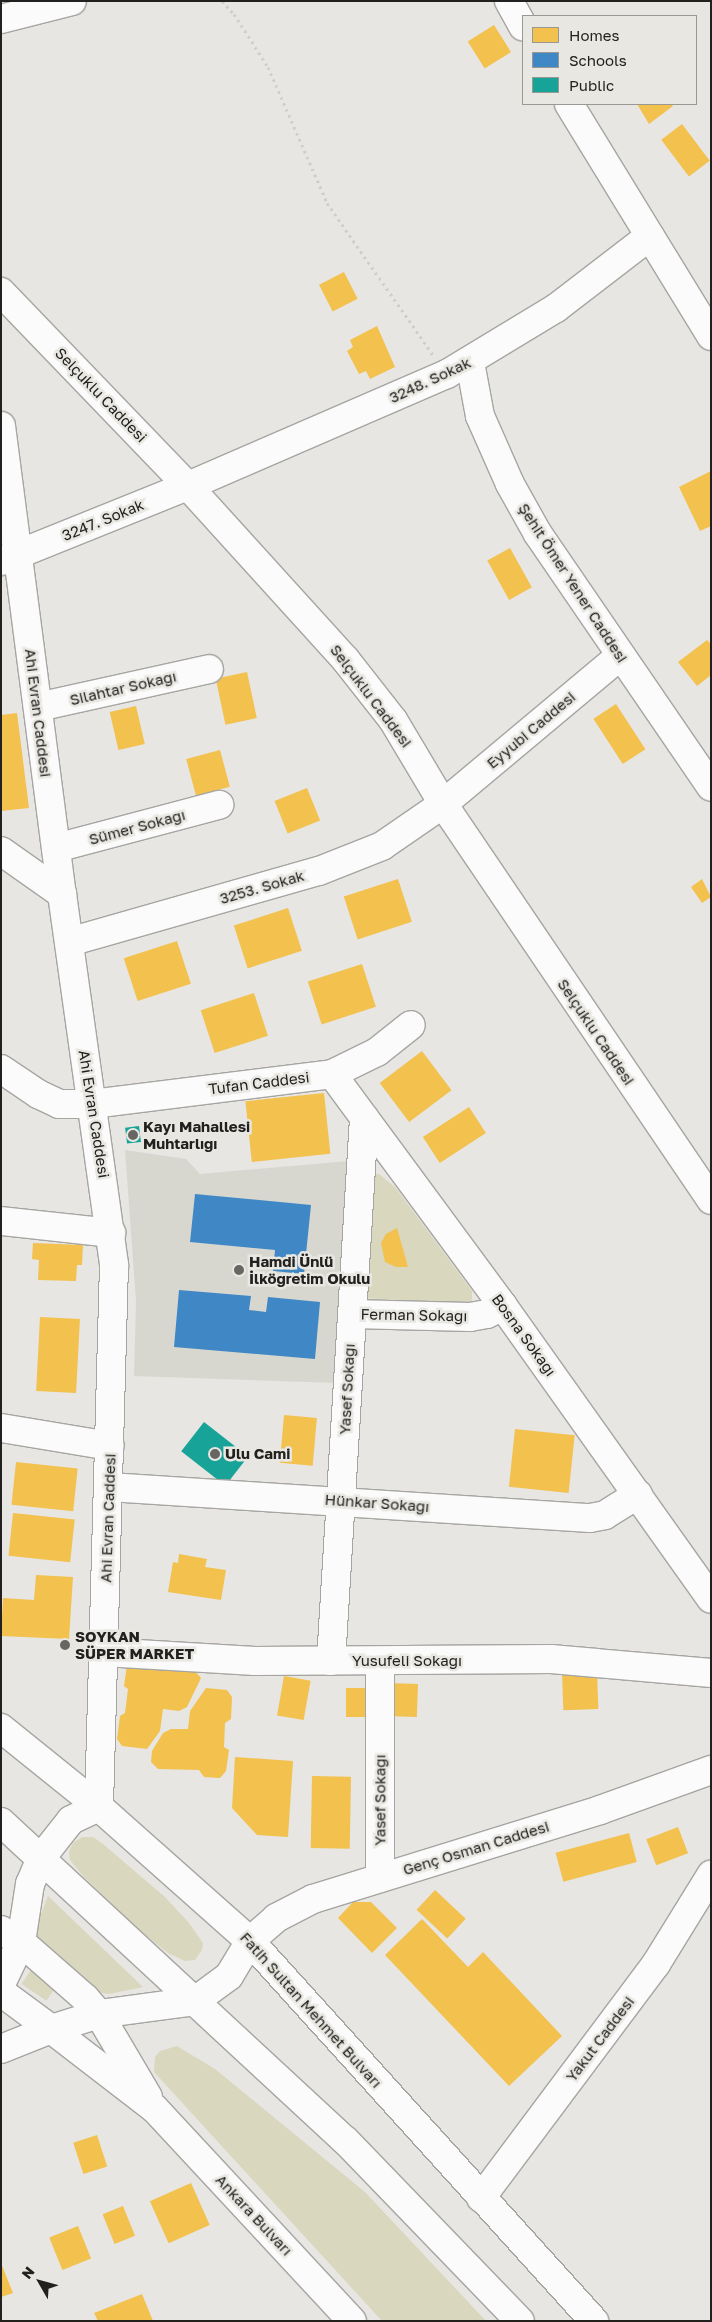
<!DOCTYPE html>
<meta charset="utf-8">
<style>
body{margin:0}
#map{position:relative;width:712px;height:2322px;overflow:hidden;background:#e7e6e2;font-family:"Golos Text",sans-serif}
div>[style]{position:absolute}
.built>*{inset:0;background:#d8d7cf}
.green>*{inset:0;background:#d9d7be;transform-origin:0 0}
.homes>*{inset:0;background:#f2c14e;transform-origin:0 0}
.schools>*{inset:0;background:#3f88c5}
.public>*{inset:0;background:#17a398;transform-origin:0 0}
.path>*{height:3px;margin-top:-1.5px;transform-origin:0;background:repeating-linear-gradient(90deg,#cecece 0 2.5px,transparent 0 6.5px)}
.roads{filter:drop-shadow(1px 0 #a6a5a2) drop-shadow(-1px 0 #a6a5a2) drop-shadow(0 1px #a6a5a2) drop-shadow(0 -1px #a6a5a2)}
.minor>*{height:28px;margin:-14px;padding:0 14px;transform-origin:14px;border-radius:14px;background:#fbfbfb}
.major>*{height:28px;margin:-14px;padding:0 14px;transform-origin:14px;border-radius:14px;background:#fbfbfb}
.highway>*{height:28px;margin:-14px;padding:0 14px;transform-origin:14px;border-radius:14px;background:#fbfbfb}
.dots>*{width:14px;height:14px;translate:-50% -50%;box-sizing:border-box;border:2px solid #e8e7e1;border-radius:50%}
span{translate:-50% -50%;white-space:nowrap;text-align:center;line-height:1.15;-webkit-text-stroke:5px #e8e7e1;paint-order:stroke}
.street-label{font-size:15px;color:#22211f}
.poi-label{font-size:15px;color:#22211f;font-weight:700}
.left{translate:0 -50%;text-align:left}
.frame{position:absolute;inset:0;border:2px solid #22211f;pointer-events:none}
.legend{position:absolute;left:522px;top:15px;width:175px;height:90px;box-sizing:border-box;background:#e8e7e1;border:1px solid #999893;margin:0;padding:6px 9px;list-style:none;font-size:15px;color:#22211f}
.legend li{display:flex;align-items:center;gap:10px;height:25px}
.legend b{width:25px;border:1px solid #999893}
.north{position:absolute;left:15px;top:2257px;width:50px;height:50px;-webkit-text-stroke:4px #e8e7e1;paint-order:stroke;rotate:308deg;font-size:14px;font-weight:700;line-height:20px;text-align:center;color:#22211f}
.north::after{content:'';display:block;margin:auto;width:18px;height:22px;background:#22211f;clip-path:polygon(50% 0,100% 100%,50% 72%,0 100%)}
</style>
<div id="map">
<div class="built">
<div style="clip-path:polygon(125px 1150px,186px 1159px,200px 1174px,349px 1161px,336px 1383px,134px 1376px,136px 1301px)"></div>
</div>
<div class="green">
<div style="clip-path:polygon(370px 1174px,379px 1174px,395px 1187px,472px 1291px,472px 1300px,467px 1304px,364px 1298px)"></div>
<div style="clip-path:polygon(82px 1837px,93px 1837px,103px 1844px,165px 1897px,189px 1923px,203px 1943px,202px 1950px,195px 1960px,185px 1961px,168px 1953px,139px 1930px,83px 1876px,70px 1860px,69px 1852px,73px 1843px)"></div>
<div style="clip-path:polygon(48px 1896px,143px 1987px,109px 1994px,94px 1992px,32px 1937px)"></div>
<div style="left:31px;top:1970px;width:30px;height:17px;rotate:34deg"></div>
<div style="clip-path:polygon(177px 2046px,215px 2069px,365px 2192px,486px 2321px,382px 2321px,154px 2072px,155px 2057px,160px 2051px)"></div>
</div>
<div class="homes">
<div style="left:494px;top:25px;width:32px;height:31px;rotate:58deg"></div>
<div style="clip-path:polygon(637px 104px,671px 104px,673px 106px,649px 124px)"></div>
<div style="left:682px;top:124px;width:46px;height:26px;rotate:53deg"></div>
<div style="left:344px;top:272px;width:30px;height:28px;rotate:63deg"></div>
<div style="clip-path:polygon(377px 326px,395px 367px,370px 379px,366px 371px,359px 374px,347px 351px,353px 347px,350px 340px)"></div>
<div style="clip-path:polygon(711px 471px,711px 526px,700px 531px,679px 487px)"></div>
<div style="left:510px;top:548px;width:45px;height:26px;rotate:61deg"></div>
<div style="clip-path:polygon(707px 640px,711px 644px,711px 675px,697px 686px,678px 662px)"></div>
<div style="left:247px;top:672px;width:47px;height:32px;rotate:78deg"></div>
<div style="left:616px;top:704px;width:54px;height:27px;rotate:57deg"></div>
<div style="left:136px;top:706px;width:39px;height:27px;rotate:77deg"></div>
<div style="clip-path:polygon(17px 713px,29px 808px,1px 811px,1px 715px)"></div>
<div style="left:220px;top:750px;width:38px;height:35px;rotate:75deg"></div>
<div style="left:307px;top:788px;width:35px;height:35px;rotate:68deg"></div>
<div style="left:398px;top:879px;width:45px;height:57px;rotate:72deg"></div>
<div style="clip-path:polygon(702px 879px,711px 897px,702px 903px,691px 887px)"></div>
<div style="left:288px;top:908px;width:45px;height:57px;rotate:72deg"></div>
<div style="left:177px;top:941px;width:45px;height:56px;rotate:72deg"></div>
<div style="left:362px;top:964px;width:45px;height:57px;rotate:72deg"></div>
<div style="left:254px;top:993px;width:45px;height:56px;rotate:72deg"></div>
<div style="left:422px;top:1051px;width:49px;height:53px;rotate:53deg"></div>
<div style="left:324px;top:1093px;width:61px;height:79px;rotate:84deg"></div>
<div style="left:469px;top:1107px;width:31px;height:55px;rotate:57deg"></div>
<div style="clip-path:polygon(397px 1228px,408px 1267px,396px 1267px,385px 1262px,381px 1243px,386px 1234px)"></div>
<div style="clip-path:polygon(33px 1243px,83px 1245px,82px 1265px,77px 1265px,76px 1281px,38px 1280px,39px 1260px,32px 1259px)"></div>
<div style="left:40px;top:1317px;width:40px;height:74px;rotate:3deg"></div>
<div style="left:284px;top:1415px;width:33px;height:48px;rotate:5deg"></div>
<div style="left:515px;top:1429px;width:60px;height:58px;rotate:6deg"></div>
<div style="left:16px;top:1462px;width:62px;height:43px;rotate:6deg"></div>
<div style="left:13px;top:1513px;width:62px;height:43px;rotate:6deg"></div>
<div style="clip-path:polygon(179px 1554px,207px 1559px,205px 1567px,226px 1570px,221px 1600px,168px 1592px,173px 1562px,178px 1563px)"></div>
<div style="clip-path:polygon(36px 1575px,73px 1577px,69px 1639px,1px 1636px,3px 1598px,34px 1600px)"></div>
<div style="clip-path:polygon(127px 1665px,182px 1672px,183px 1668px,195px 1671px,201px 1678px,187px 1707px,179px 1711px,163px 1709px,160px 1731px,147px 1749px,122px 1746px,117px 1739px,120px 1716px,125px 1713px,128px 1689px,124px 1686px)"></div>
<div style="left:597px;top:1671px;width:38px;height:35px;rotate:88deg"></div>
<div style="left:284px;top:1676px;width:27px;height:40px;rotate:10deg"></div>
<div style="left:388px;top:1683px;width:30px;height:33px;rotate:2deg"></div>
<div style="clip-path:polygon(206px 1688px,227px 1690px,232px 1697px,231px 1719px,225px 1723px,224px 1747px,229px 1750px,226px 1771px,220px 1778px,204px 1777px,199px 1770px,158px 1769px,151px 1762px,152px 1751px,163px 1733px,171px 1729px,188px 1729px,190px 1711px)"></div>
<div style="left:346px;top:1688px;width:26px;height:29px"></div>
<div style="clip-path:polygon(235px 1757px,293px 1761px,288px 1837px,257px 1835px,232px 1808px)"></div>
<div style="left:312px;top:1776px;width:39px;height:72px;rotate:1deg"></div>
<div style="left:678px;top:1827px;width:28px;height:34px;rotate:69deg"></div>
<div style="left:629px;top:1833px;width:30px;height:76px;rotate:75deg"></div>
<div style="left:435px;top:1890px;width:42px;height:27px;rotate:43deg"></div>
<div style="clip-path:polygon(353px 1902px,371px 1902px,397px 1928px,372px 1953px,338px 1918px)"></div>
<div style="clip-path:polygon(422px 1919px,468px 1967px,483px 1952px,562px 2036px,509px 2086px,385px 1955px)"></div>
<div style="left:97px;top:2135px;width:33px;height:25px;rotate:72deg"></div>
<div style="left:191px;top:2183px;width:46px;height:45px;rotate:66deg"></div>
<div style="left:123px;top:2206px;width:32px;height:22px;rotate:68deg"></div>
<div style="left:78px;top:2226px;width:35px;height:31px;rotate:68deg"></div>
<div style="clip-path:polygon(1px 2263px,13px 2293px,1px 2297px)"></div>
<div style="clip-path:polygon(142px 2294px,153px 2321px,98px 2321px,94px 2313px)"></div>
</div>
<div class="schools">
<div style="clip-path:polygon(195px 1194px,311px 1205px,304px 1274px,273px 1271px,275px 1250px,190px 1242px)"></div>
<div style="clip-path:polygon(179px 1290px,251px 1296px,249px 1310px,266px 1312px,268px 1297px,320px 1302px,315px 1359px,174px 1347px)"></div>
</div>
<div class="public">
<div style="left:139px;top:1126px;width:16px;height:14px;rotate:83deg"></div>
<div style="left:204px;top:1422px;width:56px;height:37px;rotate:38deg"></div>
</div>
<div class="path">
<div style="left:222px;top:1px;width:18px;rotate:47deg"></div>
<div style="left:234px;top:14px;width:63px;rotate:57.3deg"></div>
<div style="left:268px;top:67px;width:148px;rotate:66.5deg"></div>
<div style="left:327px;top:203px;width:185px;rotate:55.1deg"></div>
</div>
<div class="roads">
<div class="minor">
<div style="left:509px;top:1px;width:29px;rotate:61deg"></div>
<div style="left:1px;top:19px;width:73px;rotate:-14.2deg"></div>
<div style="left:569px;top:104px;width:272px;rotate:58.5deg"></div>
<div style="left:1px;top:292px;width:269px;rotate:46.1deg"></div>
<div style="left:188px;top:486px;width:234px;rotate:47.8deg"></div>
<div style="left:345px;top:659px;width:78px;rotate:51.8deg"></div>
<div style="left:393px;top:720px;width:98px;rotate:59.2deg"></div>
<div style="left:443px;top:804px;width:478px;rotate:55.9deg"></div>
<div style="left:470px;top:362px;width:55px;rotate:79.5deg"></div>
<div style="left:480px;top:416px;width:74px;rotate:66.2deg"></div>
<div style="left:510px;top:484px;width:57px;rotate:60.8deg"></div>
<div style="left:538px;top:534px;width:306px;rotate:55.6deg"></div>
<div style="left:1px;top:561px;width:201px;rotate:-21.9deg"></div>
<div style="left:188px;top:486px;width:282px;rotate:-23.4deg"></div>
<div style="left:447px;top:374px;width:127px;rotate:-31.2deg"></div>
<div style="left:556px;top:308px;width:118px;rotate:-37.5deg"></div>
<div style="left:38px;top:707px;width:175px;rotate:-12.5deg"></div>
<div style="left:56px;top:848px;width:169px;rotate:-14.8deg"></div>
<div style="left:1px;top:851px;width:75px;rotate:35.2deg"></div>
<div style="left:69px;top:942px;width:260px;rotate:-15.9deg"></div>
<div style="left:319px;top:871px;width:68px;rotate:-21.6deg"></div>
<div style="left:382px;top:846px;width:74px;rotate:-34.5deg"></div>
<div style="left:443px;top:804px;width:231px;rotate:-39.9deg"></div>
<div style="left:1px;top:1069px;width:45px;rotate:34deg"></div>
<div style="left:38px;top:1094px;width:23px;rotate:25deg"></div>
<div style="left:59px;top:1104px;width:33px"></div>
<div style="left:92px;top:1104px;width:242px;rotate:-7.1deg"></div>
<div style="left:332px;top:1074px;width:50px;rotate:-26.1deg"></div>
<div style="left:377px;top:1052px;width:43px;rotate:-38.5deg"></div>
<div style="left:332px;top:1074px;width:288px;rotate:53.6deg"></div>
<div style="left:503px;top:1306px;width:359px;rotate:54.6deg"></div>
<div style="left:1px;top:1221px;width:111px;rotate:6.2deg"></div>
<div style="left:352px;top:1314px;width:118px;rotate:1.5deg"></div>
<div style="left:470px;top:1317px;width:17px;rotate:-10deg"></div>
<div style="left:487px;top:1314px;width:18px;rotate:-27deg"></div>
<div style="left:1px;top:1428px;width:110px;rotate:9.4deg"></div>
<div style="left:109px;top:1487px;width:482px;rotate:3.7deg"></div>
<div style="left:590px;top:1518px;width:15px;rotate:-11deg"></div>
<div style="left:605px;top:1515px;width:39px;rotate:-32deg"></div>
<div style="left:104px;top:1652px;width:151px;rotate:3.4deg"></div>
<div style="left:255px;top:1661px;width:296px;rotate:-0.4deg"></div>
<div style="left:551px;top:1659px;width:161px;rotate:5deg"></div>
<div style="left:331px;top:1661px;width:544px;rotate:-86.52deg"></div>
<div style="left:380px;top:1878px;width:217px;rotate:-90deg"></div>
<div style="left:250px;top:1941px;width:35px;rotate:-41deg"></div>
<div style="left:276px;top:1918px;width:42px;rotate:-27.2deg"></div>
<div style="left:313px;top:1899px;width:300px;rotate:-17.2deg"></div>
<div style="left:600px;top:1810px;width:118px;rotate:-19.8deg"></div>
<div style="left:1px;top:2049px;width:54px;rotate:-21.8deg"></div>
<div style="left:481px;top:2198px;width:292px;rotate:-53.2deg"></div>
<div style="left:656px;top:1964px;width:105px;rotate:-58.3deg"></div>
</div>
<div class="major">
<div style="left:1px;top:426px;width:472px;rotate:82.6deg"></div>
<div style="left:62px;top:894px;width:375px;rotate:82deg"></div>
<div style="left:114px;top:1265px;width:542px;rotate:91.59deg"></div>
<div style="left:1px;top:1930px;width:23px;rotate:31deg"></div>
<div style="left:21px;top:1942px;width:85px;rotate:41.2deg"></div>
<div style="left:85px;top:1998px;width:21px;rotate:49deg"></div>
<div style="left:99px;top:2014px;width:96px;rotate:59.4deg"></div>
<div style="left:1px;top:1984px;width:47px;rotate:-64.5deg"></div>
<div style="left:21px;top:1942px;width:59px;rotate:-81.2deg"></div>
<div style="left:30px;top:1884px;width:28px;rotate:-67deg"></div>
<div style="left:1px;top:1992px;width:62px;rotate:36.5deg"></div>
<div style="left:51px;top:2029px;width:50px;rotate:-17.4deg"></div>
<div style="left:99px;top:2014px;width:97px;rotate:-7.7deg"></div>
<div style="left:51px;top:2029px;width:131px;rotate:37.6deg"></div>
<div style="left:155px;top:2109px;width:289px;rotate:47.1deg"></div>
</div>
<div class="highway">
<div style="left:1px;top:1728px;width:126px;rotate:38.9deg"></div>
<div style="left:99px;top:1807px;width:202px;rotate:41.6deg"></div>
<div style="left:250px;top:1941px;width:513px;rotate:47.85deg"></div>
<div style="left:1px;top:1822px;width:470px;rotate:42.8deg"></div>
<div style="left:346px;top:2141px;width:250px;rotate:46deg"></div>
<div style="left:41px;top:1858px;width:48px;rotate:-51.7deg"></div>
<div style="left:71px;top:1820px;width:31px;rotate:-25deg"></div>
<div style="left:195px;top:2001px;width:42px;rotate:-36.3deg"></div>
<div style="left:229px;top:1976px;width:41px;rotate:-59deg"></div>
</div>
</div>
<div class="dots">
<div style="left:133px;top:1135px;background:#676663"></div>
<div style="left:239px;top:1270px;background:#676663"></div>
<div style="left:215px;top:1454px;background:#676663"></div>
<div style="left:65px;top:1645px;background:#676663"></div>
</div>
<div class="street-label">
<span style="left:430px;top:380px;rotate:-25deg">3248. Sokak</span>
<span style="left:101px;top:395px;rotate:46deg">Selçuklu Caddesi</span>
<span style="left:103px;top:520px;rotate:-22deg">3247. Sokak</span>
<span style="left:573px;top:583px;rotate:57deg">Şehit Ömer Yener Caddesi</span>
<span style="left:123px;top:688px;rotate:-13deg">Silahtar Sokağı</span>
<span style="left:371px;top:696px;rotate:53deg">Selçuklu Caddesi</span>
<span style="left:38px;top:713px;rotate:83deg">Ahi Evran Caddesi</span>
<span style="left:531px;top:730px;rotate:-40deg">Eyyubi Caddesi</span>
<span style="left:137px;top:827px;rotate:-15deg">Sümer Sokağı</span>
<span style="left:262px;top:887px;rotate:-16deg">3253. Sokak</span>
<span style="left:596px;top:1032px;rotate:56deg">Selçuklu Caddesi</span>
<span style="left:259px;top:1083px;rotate:-7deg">Tufan Caddesi</span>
<span style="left:94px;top:1114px;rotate:81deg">Ahi Evran Caddesi</span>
<span style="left:414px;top:1315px;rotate:1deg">Ferman Sokağı</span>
<span style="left:524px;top:1335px;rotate:54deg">Bosna Sokağı</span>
<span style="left:347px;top:1389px;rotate:-87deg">Yasef Sokağı</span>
<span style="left:377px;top:1503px;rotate:4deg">Hünkar Sokağı</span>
<span style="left:108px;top:1518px;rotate:-88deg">Ahi Evran Caddesi</span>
<span style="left:407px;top:1661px">Yusufeli Sokağı</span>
<span style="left:380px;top:1800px;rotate:-90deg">Yasef Sokağı</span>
<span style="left:476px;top:1848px;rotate:-17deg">Genç Osman Caddesi</span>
<span style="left:311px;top:2010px;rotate:48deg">Fatih Sultan Mehmet Bulvarı</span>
<span style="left:600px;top:2039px;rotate:-53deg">Yakut Caddesi</span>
<span style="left:254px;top:2215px;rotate:47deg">Ankara Bulvarı</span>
</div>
<div class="poi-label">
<span class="left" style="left:143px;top:1135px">Kayı Mahallesi<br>Muhtarlığı</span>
<span class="left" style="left:249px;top:1270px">Hamdi Ünlü<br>İlköğretim Okulu</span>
<span class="left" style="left:225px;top:1454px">Ulu Cami</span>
<span class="left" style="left:75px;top:1645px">SOYKAN<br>SÜPER MARKET</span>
</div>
<div class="frame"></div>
<ul class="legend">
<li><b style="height:14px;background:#f2c14e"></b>Homes</li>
<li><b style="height:14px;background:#3f88c5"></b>Schools</li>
<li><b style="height:14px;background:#17a398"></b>Public</li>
</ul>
<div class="north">N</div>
</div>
